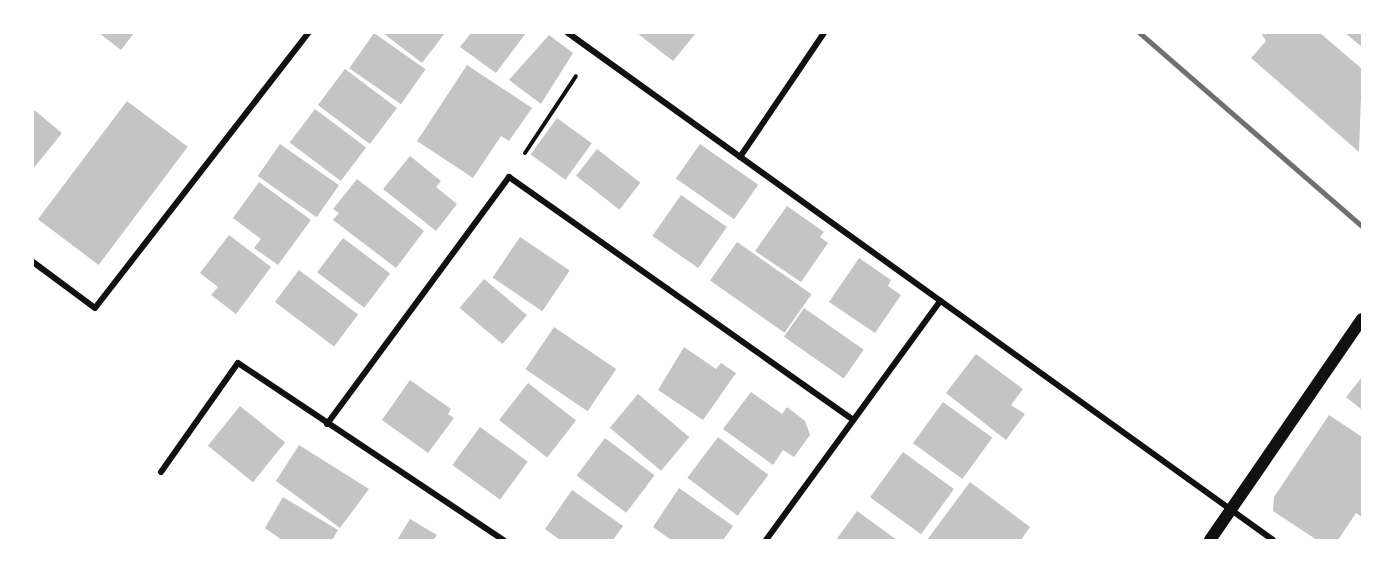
<!DOCTYPE html>
<style>
body{margin:0}
#map{position:relative;width:1395px;height:573px;overflow:hidden;background:#fff;font-family:Raleway,sans-serif}
div>[style]{position:absolute}
.building>*{inset:0;background:#c4c4c4;transform-origin:0 0}
.path>*{height:4px;margin:-2px;padding:0 2px;transform-origin:2px;border-radius:2px;background:#111}
.minor>*{height:6px;margin:-3px;padding:0 3px;transform-origin:3px;border-radius:3px;background:#111}
.secondary>*{height:12px;margin:-6px;padding:0 6px;transform-origin:6px;border-radius:6px;background:#111}
.rail>*{height:4.5px;margin:-2.25px;padding:0 2.25px;transform-origin:2.25px;border-radius:2.25px;background:#707070}
span{translate:-50% -50%;white-space:nowrap;text-align:center;line-height:1.15;-webkit-text-stroke:6px #fff;paint-order:stroke}
.frame{position:absolute;inset:0;border:34px solid #fff;pointer-events:none}
</style>
<div id="map">
<div class="building">
<div style="clip-path:polygon(99px 33px,134px 33px,121px 50px)"></div>
<div style="left:374px;top:33px;width:63px;height:43px;rotate:35deg"></div>
<div style="clip-path:polygon(383px 33px,445px 33px,422px 63px)"></div>
<div style="clip-path:polygon(471px 33px,526px 33px,496px 73px,460px 47px)"></div>
<div style="clip-path:polygon(637px 33px,696px 33px,673px 61px)"></div>
<div style="clip-path:polygon(1261px 33px,1320px 33px,1362px 69px,1359px 152px,1251px 58px,1266px 41px)"></div>
<div style="clip-path:polygon(1345px 33px,1362px 33px,1362px 47px)"></div>
<div style="clip-path:polygon(549px 35px,573px 53px,541px 104px,509px 80px)"></div>
<div style="clip-path:polygon(467px 65px,532px 108px,509px 141px,501px 136px,473px 178px,417px 141px)"></div>
<div style="left:345px;top:69px;width:65px;height:45px;rotate:37deg"></div>
<div style="left:127px;top:101px;width:76px;height:148px;rotate:37deg"></div>
<div style="clip-path:polygon(33px 109px,62px 133px,33px 169px)"></div>
<div style="left:315px;top:109px;width:64px;height:42px;rotate:37deg"></div>
<div style="left:557px;top:118px;width:43px;height:45px;rotate:36deg"></div>
<div style="left:280px;top:144px;width:72px;height:39px;rotate:35deg"></div>
<div style="left:700px;top:144px;width:71px;height:42px;rotate:35deg"></div>
<div style="left:597px;top:149px;width:55px;height:34px;rotate:38deg"></div>
<div style="clip-path:polygon(410px 156px,441px 181px,436px 187px,457px 204px,436px 231px,383px 189px)"></div>
<div style="clip-path:polygon(357px 179px,424px 231px,396px 268px,333px 220px,339px 213px,333px 209px)"></div>
<div style="clip-path:polygon(259px 182px,311px 220px,278px 265px,254px 248px,261px 239px,233px 218px)"></div>
<div style="left:681px;top:195px;width:56px;height:50px;rotate:35deg"></div>
<div style="clip-path:polygon(787px 206px,824px 232px,820px 237px,828px 243px,801px 282px,755px 251px)"></div>
<div style="clip-path:polygon(229px 235px,271px 267px,236px 314px,211px 295px,218px 287px,200px 273px)"></div>
<div style="left:520px;top:237px;width:60px;height:49px;rotate:34deg"></div>
<div style="left:343px;top:238px;width:59px;height:43px;rotate:37deg"></div>
<div style="left:737px;top:242px;width:91px;height:47px;rotate:35deg"></div>
<div style="clip-path:polygon(859px 258px,891px 280px,888px 286px,901px 295px,875px 333px,829px 302px)"></div>
<div style="left:299px;top:270px;width:74px;height:40px;rotate:37deg"></div>
<div style="left:484px;top:279px;width:56px;height:38px;rotate:40deg"></div>
<div style="left:804px;top:308px;width:73px;height:35px;rotate:35deg"></div>
<div style="left:554px;top:327px;width:75px;height:51px;rotate:34deg"></div>
<div style="clip-path:polygon(684px 347px,716px 369px,721px 363px,736px 373px,703px 420px,658px 390px)"></div>
<div style="clip-path:polygon(976px 354px,1023px 389px,1011px 405px,1025px 414px,1006px 440px,946px 393px)"></div>
<div style="clip-path:polygon(1362px 377px,1362px 410px,1346px 397px)"></div>
<div style="clip-path:polygon(410px 380px,451px 409px,448px 414px,454px 418px,428px 453px,382px 420px)"></div>
<div style="left:528px;top:383px;width:61px;height:47px;rotate:38deg"></div>
<div style="clip-path:polygon(751px 392px,782px 414px,787px 407px,805px 421px,810px 435px,794px 457px,783px 450px,773px 465px,723px 429px)"></div>
<div style="left:638px;top:394px;width:67px;height:44px;rotate:40deg"></div>
<div style="left:943px;top:402px;width:61px;height:51px;rotate:36deg"></div>
<div style="left:240px;top:406px;width:58px;height:51px;rotate:39deg"></div>
<div style="clip-path:polygon(1329px 415px,1362px 437px,1362px 517px,1356px 513px,1338px 540px,1317px 540px,1273px 511px,1274px 497px)"></div>
<div style="left:480px;top:427px;width:59px;height:47px;rotate:36deg"></div>
<div style="left:718px;top:437px;width:63px;height:51px;rotate:37deg"></div>
<div style="left:605px;top:438px;width:62px;height:47px;rotate:37deg"></div>
<div style="clip-path:polygon(299px 445px,369px 489px,340px 528px,276px 481px)"></div>
<div style="left:903px;top:452px;width:63px;height:56px;rotate:36deg"></div>
<div style="clip-path:polygon(970px 482px,1030px 527px,1021px 540px,927px 540px)"></div>
<div style="clip-path:polygon(679px 488px,733px 526px,723px 540px,671px 540px,653px 527px)"></div>
<div style="clip-path:polygon(572px 490px,623px 526px,613px 540px,560px 540px,545px 529px)"></div>
<div style="clip-path:polygon(283px 497px,338px 530px,332px 540px,282px 540px,265px 528px)"></div>
<div style="clip-path:polygon(857px 511px,897px 540px,836px 540px)"></div>
<div style="clip-path:polygon(410px 519px,437px 535px,433px 540px,397px 540px)"></div>
</div>
<div class="path">
<div style="left:525px;top:153px;width:92px;rotate:-56.5deg"></div>
</div>
<div class="minor">
<div style="left:568px;top:33px;width:868px;rotate:35.72deg"></div>
<div style="left:740px;top:157px;width:150px;rotate:-55.9deg"></div>
<div style="left:33px;top:262px;width:77px;rotate:36.6deg"></div>
<div style="left:95px;top:308px;width:348px;rotate:-52.2deg"></div>
<div style="left:327px;top:424px;width:307px;rotate:-53.6deg"></div>
<div style="left:509px;top:177px;width:421px;rotate:35.2deg"></div>
<div style="left:161px;top:472px;width:133px;rotate:-54.8deg"></div>
<div style="left:238px;top:363px;width:319px;rotate:33.7deg"></div>
<div style="left:766px;top:540px;width:296px;rotate:-53.9deg"></div>
</div>
<div class="secondary">
<div style="left:1210px;top:540px;width:268px;rotate:-55.5deg"></div>
</div>
<div class="rail">
<div style="left:1140px;top:33px;width:294px;rotate:41deg"></div>
</div>
<div class="frame"></div>
</div>
